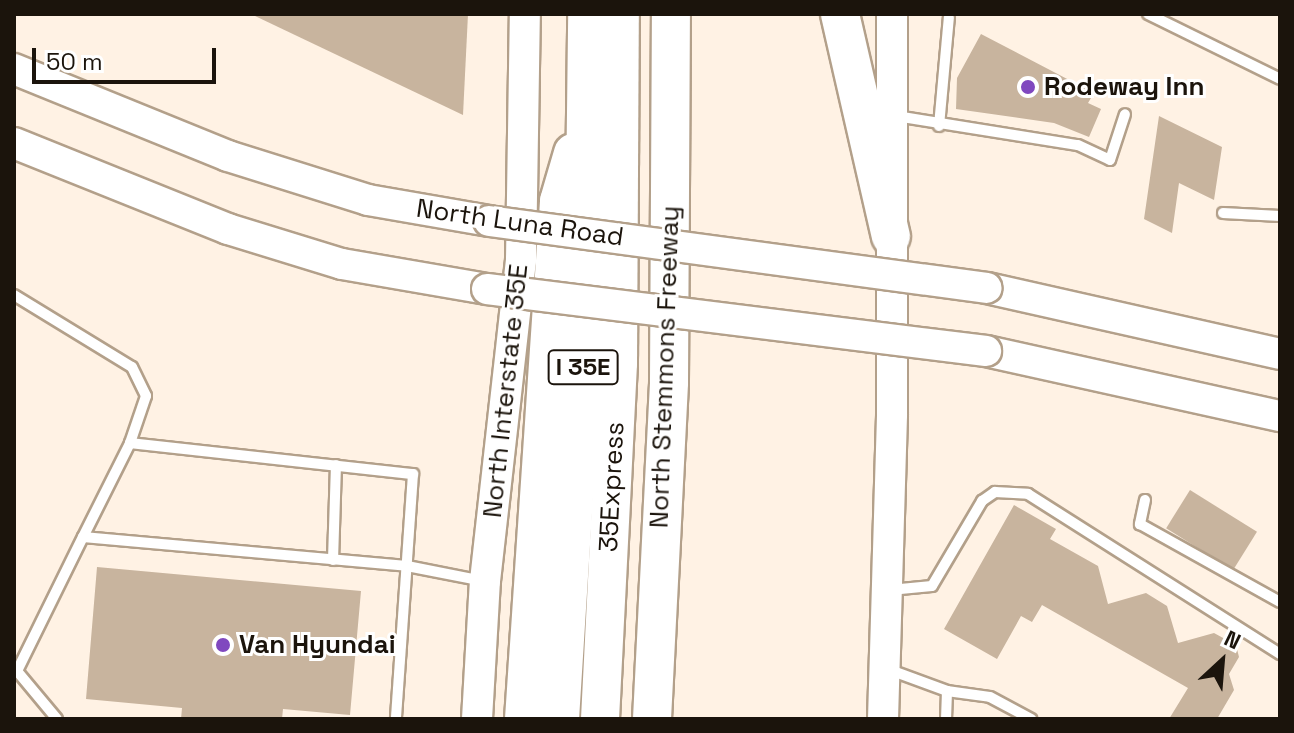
<!DOCTYPE html>
<style>
body{margin:0}
#map{position:relative;width:1294px;height:733px;overflow:hidden;background:#fff2e4;font-family:"Space Grotesk",sans-serif}
div>[style]{position:absolute}
.building>*{inset:0;background:#c8b49e;transform-origin:0 0}
.roads{filter:drop-shadow(2px 0 #b3a08a) drop-shadow(-2px 0 #b3a08a) drop-shadow(0 2px #b3a08a) drop-shadow(0 -2px #b3a08a)}
.lane>*{height:10px;margin:-5px;padding:0 5px;transform-origin:5px;border-radius:5px;background:#fff}
.secondary>*{height:30px;margin:-15px;padding:0 15px;transform-origin:15px;border-radius:15px;background:#fff}
.highway>*{height:38px;margin:-19px;padding:0 19px;transform-origin:19px;border-radius:19px;background:#fff}
.bridges{filter:drop-shadow(2px 0 #b3a08a) drop-shadow(-2px 0 #b3a08a) drop-shadow(0 2px #b3a08a) drop-shadow(0 -2px #b3a08a)}
.secondary-bridge>*{height:30px;margin:-15px;padding:0 15px;transform-origin:15px;border-radius:15px;background:#fff}
.dots>*{width:22px;height:22px;translate:-50% -50%;box-sizing:border-box;border:4px solid #fff;border-radius:50%}
span{translate:-50% -50%;white-space:nowrap;text-align:center;line-height:1.15;-webkit-text-stroke:6px #fff;paint-order:stroke}
.shield-label span{padding:2px 6px;background:#fff;border:2px solid;border-radius:6px;-webkit-text-stroke-width:0}
.shield-label{font-size:24px;color:#1b140c;font-weight:700}
.poi-label{font-size:26px;color:#1b140c;font-weight:700}
.left{translate:0 -50%;text-align:left}
.street-label{font-size:26px;color:#1b140c}
.frame{position:absolute;inset:0;border:16px solid #1b140c;pointer-events:none}
.north{position:absolute;left:1182px;top:621px;width:80px;height:80px;-webkit-text-stroke:6px #fff;paint-order:stroke;rotate:26deg;font-size:22px;font-weight:700;line-height:32px;text-align:center;color:#1b140c}
.north::after{content:'';display:block;margin:auto;width:28px;height:36px;background:#1b140c;clip-path:polygon(50% 0,100% 100%,50% 72%,0 100%)}
.scale{position:absolute;left:32px;top:48px;width:184px;height:36px;box-sizing:border-box;border:4px solid #1b140c;border-top:0;padding-left:10px;font-size:24px;line-height:28px;white-space:nowrap;color:#1b140c;-webkit-text-stroke:6px #fff;paint-order:stroke}
</style>
<div id="map">
<div class="building">
<div style="clip-path:polygon(251px 14px,468px 14px,463px 115px)"></div>
<div style="clip-path:polygon(981px 34px,1094px 93px,1088px 103px,1101px 109px,1089px 137px,1054px 123px,956px 109px,957px 78px)"></div>
<div style="clip-path:polygon(1159px 116px,1222px 147px,1214px 200px,1179px 183px,1172px 233px,1144px 219px)"></div>
<div style="left:1190px;top:490px;width:79px;height:45px;rotate:32deg"></div>
<div style="clip-path:polygon(1014px 505px,1056px 529px,1050px 539px,1098px 566px,1108px 604px,1146px 593px,1167px 606px,1178px 643px,1214px 633px,1236px 645px,1239px 657px,1229px 674px,1234px 690px,1217px 719px,1169px 719px,1188px 688px,1042px 605px,1032px 622px,1021px 616px,997px 659px,944px 629px)"></div>
<div style="clip-path:polygon(97px 567px,361px 591px,350px 715px,283px 709px,282px 719px,181px 719px,182px 708px,86px 699px)"></div>
</div>
<div class="roads">
<div class="lane">
<div style="left:1148px;top:14px;width:147px;rotate:26.2deg"></div>
<div style="left:896px;top:116px;width:184px;rotate:9.1deg"></div>
<div style="left:1078px;top:145px;width:35px;rotate:25deg"></div>
<div style="left:1110px;top:160px;width:48px;rotate:-71.9deg"></div>
<div style="left:939px;top:126px;width:109px;rotate:-84.8deg"></div>
<div style="left:1223px;top:213px;width:57px;rotate:3deg"></div>
<div style="left:14px;top:295px;width:138px;rotate:31.4deg"></div>
<div style="left:132px;top:367px;width:32px;rotate:64deg"></div>
<div style="left:146px;top:396px;width:50px;rotate:108.8deg"></div>
<div style="left:1145px;top:500px;width:25px;rotate:102deg"></div>
<div style="left:1140px;top:524px;width:160px;rotate:29.1deg"></div>
<div style="left:83px;top:537px;width:105px;rotate:-63.4deg"></div>
<div style="left:130px;top:443px;width:285px;rotate:6.3deg"></div>
<div style="left:413px;top:474px;width:246px;rotate:94deg"></div>
<div style="left:333px;top:560px;width:95px;rotate:-88.2deg"></div>
<div style="left:890px;top:590px;width:42px;rotate:-5.4deg"></div>
<div style="left:932px;top:586px;width:99px;rotate:-59.5deg"></div>
<div style="left:982px;top:501px;width:16px;rotate:-35deg"></div>
<div style="left:995px;top:492px;width:33px;rotate:3deg"></div>
<div style="left:1028px;top:494px;width:299px;rotate:32.4deg"></div>
<div style="left:890px;top:670px;width:61px;rotate:20.2deg"></div>
<div style="left:947px;top:691px;width:28px;rotate:92deg"></div>
<div style="left:947px;top:691px;width:43px;rotate:7.9deg"></div>
<div style="left:990px;top:697px;width:47px;rotate:28.2deg"></div>
<div style="left:57px;top:719px;width:62px;rotate:-129.8deg"></div>
<div style="left:17px;top:671px;width:149px;rotate:-63.8deg"></div>
<div style="left:83px;top:537px;width:325px;rotate:5.1deg"></div>
<div style="left:407px;top:566px;width:77px;rotate:11.2deg"></div>
</div>
<div class="secondary">
<div style="left:14px;top:69px;width:231px;rotate:22.1deg"></div>
<div style="left:228px;top:156px;width:147px;rotate:17.4deg"></div>
<div style="left:368px;top:200px;width:123px;rotate:9.8deg"></div>
<div style="left:14px;top:143px;width:231px;rotate:21.9deg"></div>
<div style="left:228px;top:229px;width:119px;rotate:17.1deg"></div>
<div style="left:342px;top:264px;width:147px;rotate:9.8deg"></div>
<div style="left:987px;top:288px;width:300px;rotate:12.7deg"></div>
<div style="left:986px;top:351px;width:301px;rotate:12.5deg"></div>
<div style="left:477px;top:719px;width:138px;rotate:-86.7deg"></div>
<div style="left:485px;top:581px;width:323px;rotate:-83.6deg"></div>
<div style="left:521px;top:260px;width:246px;rotate:-89.1deg"></div>
<div style="left:883px;top:719px;width:305px;rotate:-88.3deg"></div>
<div style="left:892px;top:414px;width:400px;rotate:-90deg"></div>
</div>
<div class="highway">
<div style="left:840px;top:14px;width:228px;rotate:77.1deg"></div>
<div style="left:524px;top:719px;width:519px;rotate:-86.13deg"></div>
<div style="left:559px;top:201px;width:50px;rotate:-73.7deg"></div>
<div style="left:560px;top:719px;width:362px;rotate:-86.4deg"></div>
<div style="left:583px;top:358px;width:344px;rotate:-89.3deg"></div>
<div style="left:600px;top:719px;width:356px;rotate:-87.1deg"></div>
<div style="left:618px;top:363px;width:349px;rotate:-89.7deg"></div>
<div style="left:652px;top:719px;width:337px;rotate:-87.1deg"></div>
<div style="left:669px;top:382px;width:368px;rotate:-89.7deg"></div>
</div>
</div>
<div class="bridges">
<div class="secondary-bridge">
<div style="left:489px;top:221px;width:502px;rotate:7.66deg"></div>
<div style="left:487px;top:289px;width:503px;rotate:7.08deg"></div>
</div>
</div>
<div class="dots">
<div style="left:1028px;top:87px;background:#8048bf"></div>
<div style="left:223px;top:645px;background:#8048bf"></div>
</div>
<div class="shield-label">
<span style="left:583px;top:367px">I 35E</span>
</div>
<div class="poi-label">
<span class="left" style="left:1044px;top:87px">Rodeway Inn</span>
<span class="left" style="left:239px;top:645px">Van Hyundai</span>
</div>
<div class="street-label">
<span style="left:520px;top:223px;rotate:8deg">North Luna Road</span>
<span style="left:665px;top:367px;rotate:-88deg">North Stemmons Freeway</span>
<span style="left:506px;top:391px;rotate:-84deg">North Interstate 35E</span>
<span style="left:612px;top:487px;rotate:-87deg">35Express</span>
</div>
<div class="frame"></div>
<div class="north">N</div>
<div class="scale">50 m</div>
</div>
